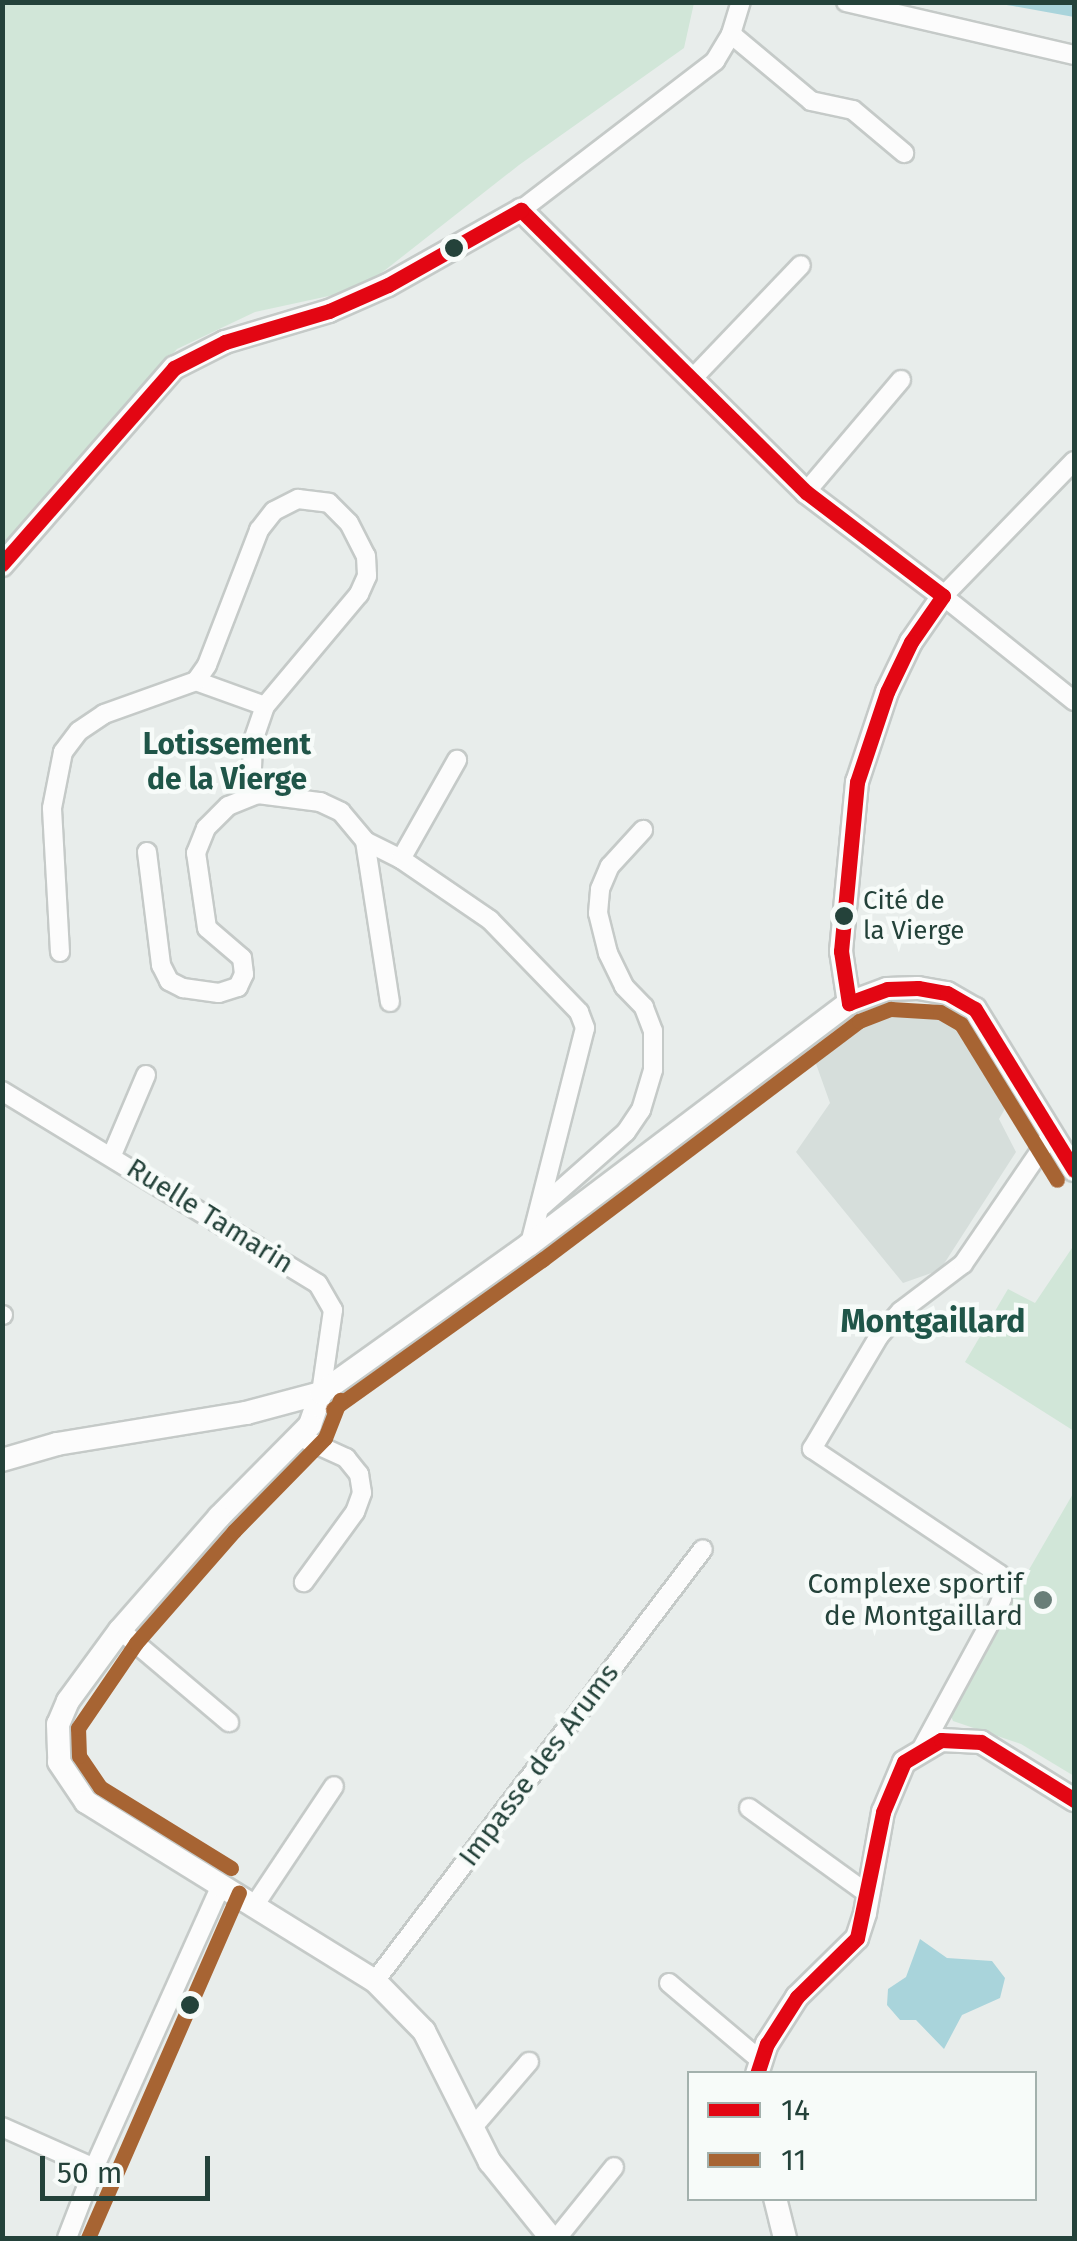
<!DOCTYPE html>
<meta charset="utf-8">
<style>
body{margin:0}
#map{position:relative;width:1077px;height:2241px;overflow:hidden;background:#e8edeb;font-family:"Fira Sans",sans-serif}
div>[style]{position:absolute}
.built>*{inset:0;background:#d6dedb}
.green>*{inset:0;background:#d1e6d8}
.water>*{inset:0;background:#a9d4db}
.roads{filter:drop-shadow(2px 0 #c5cac8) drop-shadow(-2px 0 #c5cac8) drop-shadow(0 2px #c5cac8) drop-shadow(0 -2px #c5cac8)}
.minor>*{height:18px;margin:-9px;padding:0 9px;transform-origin:9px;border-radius:9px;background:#fcfcfc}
.tertiary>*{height:22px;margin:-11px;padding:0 11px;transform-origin:11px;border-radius:11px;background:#fcfcfc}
.bus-1>*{height:15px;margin:-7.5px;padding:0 7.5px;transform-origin:7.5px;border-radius:7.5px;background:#e30613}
.bus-2>*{height:15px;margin:-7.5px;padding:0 7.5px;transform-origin:7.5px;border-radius:7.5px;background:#a76433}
.dots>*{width:28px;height:28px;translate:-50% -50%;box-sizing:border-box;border:5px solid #f7fbf9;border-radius:50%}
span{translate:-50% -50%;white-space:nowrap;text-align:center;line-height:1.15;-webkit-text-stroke:9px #f7fbf9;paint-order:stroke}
.bus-label{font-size:26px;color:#24423a}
.left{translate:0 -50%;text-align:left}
.street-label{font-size:28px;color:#24423a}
.poi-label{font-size:28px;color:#24423a}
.right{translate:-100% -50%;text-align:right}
.neighbourhood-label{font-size:30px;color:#1f5548;font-weight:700}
.quarter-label{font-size:32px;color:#1f5548;font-weight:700}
.frame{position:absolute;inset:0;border:5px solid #24423a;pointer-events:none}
.legend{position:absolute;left:687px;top:2071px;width:350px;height:130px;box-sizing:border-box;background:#f7fbf9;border:2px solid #a3b1ad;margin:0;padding:12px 18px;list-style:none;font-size:30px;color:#24423a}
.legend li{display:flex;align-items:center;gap:20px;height:50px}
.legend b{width:50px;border:2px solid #a3b1ad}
.scale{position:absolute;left:40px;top:2156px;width:170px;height:45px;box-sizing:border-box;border:5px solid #24423a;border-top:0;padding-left:12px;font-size:30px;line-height:35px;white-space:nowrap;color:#24423a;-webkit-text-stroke:8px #f7fbf9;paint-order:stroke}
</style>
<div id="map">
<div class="built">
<div style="clip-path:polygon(929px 1004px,957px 1015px,1010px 1100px,999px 1119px,1016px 1152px,940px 1270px,903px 1283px,796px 1152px,830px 1103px,815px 1061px,895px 1005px)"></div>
</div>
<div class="green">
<div style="clip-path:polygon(3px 3px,694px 3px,684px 48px,519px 165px,361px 289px,255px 312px,177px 349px,3px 548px)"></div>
<div style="clip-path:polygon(1074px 1245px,1074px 1431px,965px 1362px,1008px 1289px,1035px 1303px)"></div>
<div style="clip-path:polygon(1074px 1492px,1074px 1776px,1021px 1744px,953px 1721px,948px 1709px)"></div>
</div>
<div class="water">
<div style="clip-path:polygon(993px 3px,1074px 3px,1074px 17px,1013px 6px)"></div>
<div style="clip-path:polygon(920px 1939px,947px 1958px,992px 1961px,1005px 1978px,1000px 1998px,962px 2015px,944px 2049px,916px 2020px,900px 2020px,887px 2005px,888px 1989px,906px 1977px)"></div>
</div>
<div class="roads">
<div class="minor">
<div style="left:846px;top:2px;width:234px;rotate:13.1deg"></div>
<div style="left:731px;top:34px;width:104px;rotate:39.9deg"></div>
<div style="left:811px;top:101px;width:43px;rotate:12.1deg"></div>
<div style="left:853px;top:110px;width:67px;rotate:40.1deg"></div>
<div style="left:521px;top:210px;width:245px;rotate:-37.5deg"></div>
<div style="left:715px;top:61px;width:31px;rotate:-59deg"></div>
<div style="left:731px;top:34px;width:34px;rotate:-73deg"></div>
<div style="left:693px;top:378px;width:156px;rotate:-46.3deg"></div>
<div style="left:1074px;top:461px;width:188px;rotate:134.1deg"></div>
<div style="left:943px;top:596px;width:168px;rotate:38.7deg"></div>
<div style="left:806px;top:492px;width:147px;rotate:-49.7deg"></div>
<div style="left:196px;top:681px;width:73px;rotate:19.9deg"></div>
<div style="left:365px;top:841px;width:163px;rotate:81.2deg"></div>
<div style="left:147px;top:852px;width:114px;rotate:82.9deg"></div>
<div style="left:161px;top:965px;width:18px;rotate:63deg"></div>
<div style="left:169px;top:981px;width:16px;rotate:27deg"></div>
<div style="left:183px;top:988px;width:36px;rotate:8deg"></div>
<div style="left:219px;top:993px;width:20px;rotate:-18deg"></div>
<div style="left:238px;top:987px;width:14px;rotate:-65deg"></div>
<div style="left:244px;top:974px;width:16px;rotate:-97deg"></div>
<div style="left:242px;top:958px;width:46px;rotate:-139.4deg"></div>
<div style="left:207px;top:928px;width:76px;rotate:-98.3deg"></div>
<div style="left:196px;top:853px;width:27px;rotate:-68deg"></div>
<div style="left:206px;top:828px;width:31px;rotate:-45deg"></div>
<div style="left:228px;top:806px;width:32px;rotate:-22deg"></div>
<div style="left:258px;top:794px;width:63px;rotate:7.4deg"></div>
<div style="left:320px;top:802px;width:23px;rotate:25deg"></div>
<div style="left:341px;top:812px;width:38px;rotate:50deg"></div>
<div style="left:365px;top:841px;width:40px;rotate:26.6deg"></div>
<div style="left:401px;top:859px;width:108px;rotate:34.4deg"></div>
<div style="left:490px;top:920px;width:128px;rotate:45.9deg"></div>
<div style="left:579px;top:1012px;width:17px;rotate:69deg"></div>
<div style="left:585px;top:1028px;width:223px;rotate:104.3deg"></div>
<div style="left:401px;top:859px;width:114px;rotate:-60.5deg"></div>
<div style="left:60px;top:952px;width:144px;rotate:-93.2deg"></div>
<div style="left:52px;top:808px;width:57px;rotate:-78.9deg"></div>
<div style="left:63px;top:752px;width:26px;rotate:-53deg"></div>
<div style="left:79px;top:731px;width:30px;rotate:-34deg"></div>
<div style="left:104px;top:714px;width:98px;rotate:-19.7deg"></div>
<div style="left:196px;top:681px;width:19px;rotate:-55deg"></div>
<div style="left:207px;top:665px;width:145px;rotate:-68.9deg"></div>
<div style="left:259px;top:530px;width:24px;rotate:-52deg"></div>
<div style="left:274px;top:511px;width:27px;rotate:-27deg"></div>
<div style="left:298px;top:499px;width:31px;rotate:7deg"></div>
<div style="left:329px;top:503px;width:28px;rotate:45deg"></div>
<div style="left:349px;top:523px;width:37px;rotate:63deg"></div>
<div style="left:366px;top:556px;width:20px;rotate:87deg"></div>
<div style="left:367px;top:576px;width:20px;rotate:114deg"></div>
<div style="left:359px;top:594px;width:146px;rotate:130deg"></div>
<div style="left:265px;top:706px;width:36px;rotate:109deg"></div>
<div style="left:253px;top:740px;width:32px;rotate:92deg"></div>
<div style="left:252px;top:772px;width:23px;rotate:75deg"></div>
<div style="left:2px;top:1091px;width:370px;rotate:31.4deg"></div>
<div style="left:318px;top:1284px;width:30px;rotate:60deg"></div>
<div style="left:333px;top:1310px;width:84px;rotate:98.2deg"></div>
<div style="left:112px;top:1155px;width:87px;rotate:-67deg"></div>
<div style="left:541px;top:1207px;width:113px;rotate:-41.4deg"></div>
<div style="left:626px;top:1132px;width:27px;rotate:-56deg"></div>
<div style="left:641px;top:1110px;width:42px;rotate:-73.3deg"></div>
<div style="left:653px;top:1070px;width:39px;rotate:-90deg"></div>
<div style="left:653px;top:1031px;width:26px;rotate:-111deg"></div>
<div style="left:644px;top:1007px;width:29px;rotate:-134deg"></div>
<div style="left:624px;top:986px;width:37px;rotate:-116deg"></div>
<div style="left:608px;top:953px;width:41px;rotate:-104deg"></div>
<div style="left:598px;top:913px;width:24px;rotate:-85deg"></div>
<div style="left:600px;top:889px;width:25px;rotate:-67deg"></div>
<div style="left:610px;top:866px;width:49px;rotate:-47.5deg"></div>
<div style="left:2px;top:1315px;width:1px"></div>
<div style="left:300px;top:1437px;width:51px;rotate:24.5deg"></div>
<div style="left:346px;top:1458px;width:21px;rotate:51deg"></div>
<div style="left:359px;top:1474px;width:19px;rotate:81deg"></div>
<div style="left:362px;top:1493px;width:20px;rotate:110deg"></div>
<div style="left:355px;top:1512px;width:87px;rotate:126.1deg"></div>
<div style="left:120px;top:1630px;width:143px;rotate:40.2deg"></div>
<div style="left:922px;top:1748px;width:159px;rotate:-61.5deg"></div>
<div style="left:998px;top:1608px;width:11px;rotate:-68deg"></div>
<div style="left:1002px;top:1598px;width:24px;rotate:-97deg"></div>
<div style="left:999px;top:1574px;width:225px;rotate:-146.2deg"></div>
<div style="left:812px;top:1449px;width:131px;rotate:-59.3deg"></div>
<div style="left:879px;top:1336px;width:33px;rotate:-49deg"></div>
<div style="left:901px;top:1311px;width:78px;rotate:-37.2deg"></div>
<div style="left:963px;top:1264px;width:156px;rotate:-55.7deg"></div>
<div style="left:749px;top:1808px;width:148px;rotate:35.9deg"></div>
<div style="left:254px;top:1906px;width:144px;rotate:-56.3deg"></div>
<div style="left:375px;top:1981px;width:542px;rotate:-52.79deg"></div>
<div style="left:669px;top:1983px;width:119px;rotate:40.2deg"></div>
<div style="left:2px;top:2127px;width:101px;rotate:24deg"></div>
<div style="left:473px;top:2127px;width:86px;rotate:-49.3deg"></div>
<div style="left:67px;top:2238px;width:75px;rotate:-68.9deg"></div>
<div style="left:94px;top:2168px;width:310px;rotate:-65.8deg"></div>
<div style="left:557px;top:2238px;width:91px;rotate:-51.2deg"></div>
</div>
<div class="tertiary">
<div style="left:2px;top:565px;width:262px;rotate:-48.9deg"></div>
<div style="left:174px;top:368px;width:57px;rotate:-27deg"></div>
<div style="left:225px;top:342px;width:109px;rotate:-16.6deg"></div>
<div style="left:329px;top:311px;width:64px;rotate:-23.8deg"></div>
<div style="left:388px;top:285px;width:153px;rotate:-29.4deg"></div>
<div style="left:521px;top:210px;width:401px;rotate:44.7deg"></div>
<div style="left:806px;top:492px;width:172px;rotate:37.2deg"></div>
<div style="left:943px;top:596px;width:56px;rotate:124.8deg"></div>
<div style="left:911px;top:642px;width:55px;rotate:115.6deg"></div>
<div style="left:887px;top:692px;width:95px;rotate:108.4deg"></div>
<div style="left:857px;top:782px;width:170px;rotate:95.4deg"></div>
<div style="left:841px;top:951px;width:53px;rotate:81.3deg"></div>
<div style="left:321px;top:1393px;width:34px;rotate:109deg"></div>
<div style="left:310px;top:1425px;width:129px;rotate:134.7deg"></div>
<div style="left:219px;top:1517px;width:150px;rotate:131.2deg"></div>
<div style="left:120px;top:1630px;width:88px;rotate:126.2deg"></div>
<div style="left:68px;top:1701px;width:25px;rotate:113deg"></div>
<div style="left:58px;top:1724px;width:38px;rotate:88deg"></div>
<div style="left:59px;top:1762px;width:48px;rotate:56deg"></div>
<div style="left:86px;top:1802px;width:340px;rotate:31.8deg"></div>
<div style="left:375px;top:1981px;width:70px;rotate:45.6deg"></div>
<div style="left:424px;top:2031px;width:147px;rotate:63.3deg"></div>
<div style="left:490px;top:2162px;width:97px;rotate:51.2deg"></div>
<div style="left:2px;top:1460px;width:57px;rotate:-16.2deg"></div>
<div style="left:57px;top:1444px;width:192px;rotate:-9.3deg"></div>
<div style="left:246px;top:1413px;width:78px;rotate:-14.9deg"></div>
<div style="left:321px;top:1393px;width:257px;rotate:-35.5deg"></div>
<div style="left:530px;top:1244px;width:400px;rotate:-37.1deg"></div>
<div style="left:849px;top:1003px;width:40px;rotate:-20.2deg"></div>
<div style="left:887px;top:989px;width:31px;rotate:-2deg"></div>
<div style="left:918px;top:988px;width:29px;rotate:10deg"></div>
<div style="left:947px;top:993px;width:32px;rotate:30deg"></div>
<div style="left:975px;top:1009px;width:189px;rotate:58.4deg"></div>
<div style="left:757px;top:2074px;width:32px;rotate:-72deg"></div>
<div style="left:767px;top:2044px;width:56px;rotate:-57.4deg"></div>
<div style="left:797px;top:1997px;width:84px;rotate:-44.5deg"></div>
<div style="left:857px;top:1938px;width:26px;rotate:-72deg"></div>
<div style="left:865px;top:1913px;width:103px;rotate:-79.9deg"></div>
<div style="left:883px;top:1812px;width:54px;rotate:-67.2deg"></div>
<div style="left:904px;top:1762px;width:43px;rotate:-30.7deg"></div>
<div style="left:941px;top:1740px;width:40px;rotate:2.9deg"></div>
<div style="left:981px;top:1742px;width:110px;rotate:31.9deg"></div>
<div style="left:775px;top:2198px;width:41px;rotate:76deg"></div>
</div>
</div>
<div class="bus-1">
<div style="left:521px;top:210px;width:401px;rotate:44.7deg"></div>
<div style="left:806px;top:492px;width:172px;rotate:37.2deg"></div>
<div style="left:943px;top:596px;width:56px;rotate:124.8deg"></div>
<div style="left:911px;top:642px;width:55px;rotate:115.6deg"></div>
<div style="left:887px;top:692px;width:95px;rotate:108.4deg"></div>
<div style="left:857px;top:782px;width:170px;rotate:95.4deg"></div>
<div style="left:841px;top:951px;width:53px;rotate:81.3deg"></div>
<div style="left:2px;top:564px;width:261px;rotate:-48.7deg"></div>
<div style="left:174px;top:368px;width:57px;rotate:-27deg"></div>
<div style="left:225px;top:342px;width:109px;rotate:-16.6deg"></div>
<div style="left:329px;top:311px;width:64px;rotate:-23.8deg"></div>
<div style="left:388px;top:285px;width:153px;rotate:-29.4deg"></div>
<div style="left:849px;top:1003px;width:40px;rotate:-20.2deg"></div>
<div style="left:887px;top:989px;width:31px;rotate:-2deg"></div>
<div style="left:918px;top:988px;width:29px;rotate:10deg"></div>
<div style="left:947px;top:993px;width:32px;rotate:30deg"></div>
<div style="left:975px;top:1009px;width:189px;rotate:58.4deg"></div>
<div style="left:757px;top:2074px;width:32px;rotate:-72deg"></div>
<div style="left:767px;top:2044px;width:56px;rotate:-57.4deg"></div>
<div style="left:797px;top:1997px;width:84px;rotate:-44.5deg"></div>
<div style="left:857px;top:1938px;width:129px;rotate:-78.3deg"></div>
<div style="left:883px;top:1812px;width:54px;rotate:-67.2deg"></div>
<div style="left:904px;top:1762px;width:43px;rotate:-30.7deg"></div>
<div style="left:941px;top:1740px;width:40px;rotate:2.9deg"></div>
<div style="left:981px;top:1742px;width:110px;rotate:31.9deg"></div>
</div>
<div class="bus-2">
<div style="left:333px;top:1409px;width:257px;rotate:-35.5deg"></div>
<div style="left:542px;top:1260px;width:397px;rotate:-37deg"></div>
<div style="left:859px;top:1021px;width:34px;rotate:-21deg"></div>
<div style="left:891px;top:1009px;width:49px;rotate:3.5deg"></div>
<div style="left:940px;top:1012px;width:24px;rotate:30deg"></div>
<div style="left:961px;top:1024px;width:183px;rotate:58.4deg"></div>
<div style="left:231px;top:1868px;width:154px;rotate:-148.3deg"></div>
<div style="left:100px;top:1787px;width:37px;rotate:-124deg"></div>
<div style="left:79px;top:1756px;width:28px;rotate:-92deg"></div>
<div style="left:78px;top:1728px;width:103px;rotate:-55.7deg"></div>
<div style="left:136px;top:1643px;width:149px;rotate:-48.8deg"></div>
<div style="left:234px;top:1531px;width:130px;rotate:-45.6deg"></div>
<div style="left:325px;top:1438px;width:41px;rotate:-68.5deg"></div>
<div style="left:88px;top:2238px;width:377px;rotate:-66.4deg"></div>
</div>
<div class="dots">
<div style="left:454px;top:248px;background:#24423a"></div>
<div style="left:844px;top:916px;background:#24423a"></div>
<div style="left:1043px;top:1600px;background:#697e78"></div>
<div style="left:190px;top:2005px;background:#24423a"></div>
</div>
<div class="bus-label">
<span class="left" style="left:863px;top:916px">Cité de<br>la Vierge</span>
</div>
<div class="street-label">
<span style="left:210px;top:1216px;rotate:32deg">Ruelle Tamarin</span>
<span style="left:539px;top:1765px;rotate:-53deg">Impasse des Arums</span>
</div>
<div class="poi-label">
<span class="right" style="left:1023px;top:1600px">Complexe sportif<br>de Montgaillard</span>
</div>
<div class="neighbourhood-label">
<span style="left:227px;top:761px">Lotissement<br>de la Vierge</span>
</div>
<div class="quarter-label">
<span style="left:933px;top:1321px">Montgaillard</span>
</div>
<div class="frame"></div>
<ul class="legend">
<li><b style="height:12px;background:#e30613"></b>14</li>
<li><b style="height:12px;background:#a76433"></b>11</li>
</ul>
<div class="scale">50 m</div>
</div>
